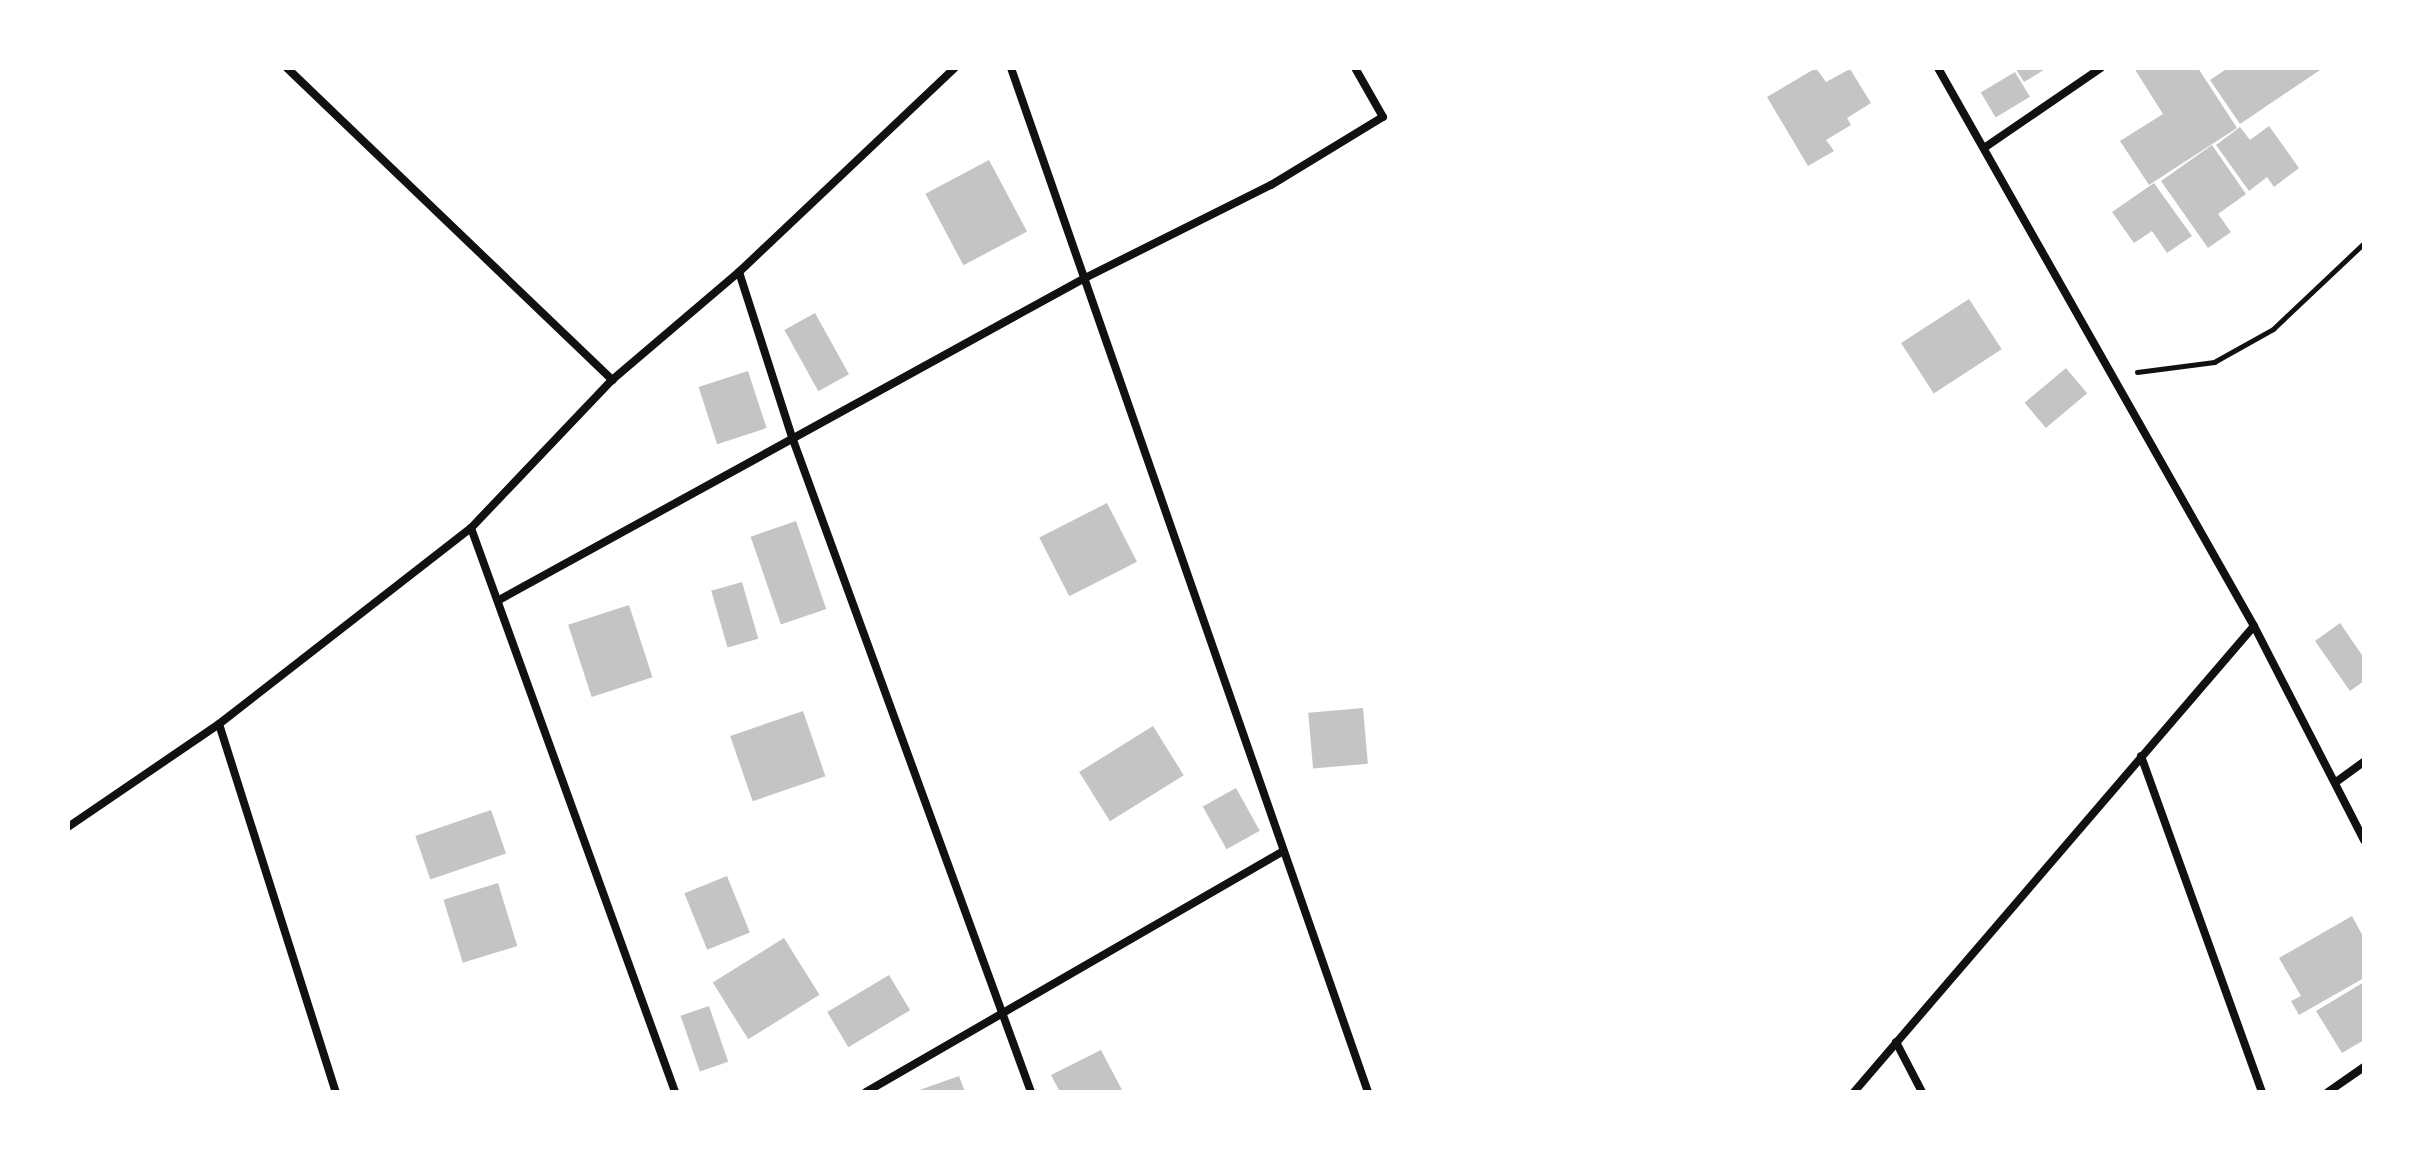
<!DOCTYPE html>
<style>
body{margin:0}
#map{position:relative;width:2432px;height:1160px;overflow:hidden;background:#fff;font-family:Mulish,sans-serif}
div>[style]{position:absolute}
.building>*{inset:0;background:#c4c4c4;transform-origin:0 0}
.path>*{height:5px;margin:-2.5px;padding:0 2.5px;transform-origin:2.5px;border-radius:2.5px;background:#111}
.minor>*{height:8px;margin:-4px;padding:0 4px;transform-origin:4px;border-radius:4px;background:#111}
span{translate:-50% -50%;white-space:nowrap;text-align:center;line-height:1.15;-webkit-text-stroke:8px #fff;paint-order:stroke}
.frame{position:absolute;inset:0;border:70px solid #fff;pointer-events:none}
</style>
<div id="map">
<div class="building">
<div style="clip-path:polygon(1816px 68px,1826px 82px,1850px 69px,1871px 103px,1847px 118px,1851px 125px,1826px 140px,1834px 151px,1808px 166px,1767px 97px)"></div>
<div style="clip-path:polygon(2015px 68px,2047px 68px,2024px 82px)"></div>
<div style="clip-path:polygon(2134px 68px,2198px 68px,2237px 128px,2149px 185px,2120px 141px,2163px 114px)"></div>
<div style="clip-path:polygon(2228px 68px,2323px 68px,2240px 124px,2210px 80px)"></div>
<div style="left:2015px;top:72px;width:29px;height:40px;rotate:59deg"></div>
<div style="clip-path:polygon(2269px 126px,2299px 168px,2274px 187px,2267px 177px,2249px 191px,2216px 145px,2240px 127px,2250px 140px)"></div>
<div style="clip-path:polygon(2212px 145px,2246px 194px,2218px 214px,2231px 232px,2208px 248px,2161px 181px)"></div>
<div style="left:989px;top:160px;width:81px;height:72px;rotate:62deg"></div>
<div style="clip-path:polygon(2154px 183px,2192px 236px,2167px 253px,2152px 231px,2134px 243px,2112px 212px)"></div>
<div style="left:1969px;top:299px;width:60px;height:81px;rotate:57deg"></div>
<div style="left:815px;top:313px;width:70px;height:35px;rotate:61deg"></div>
<div style="left:2066px;top:368px;width:33px;height:54px;rotate:50deg"></div>
<div style="left:748px;top:371px;width:60px;height:52px;rotate:72deg"></div>
<div style="left:1107px;top:503px;width:66px;height:76px;rotate:63deg"></div>
<div style="left:796px;top:521px;width:93px;height:48px;rotate:71deg"></div>
<div style="left:742px;top:582px;width:59px;height:32px;rotate:74deg"></div>
<div style="left:629px;top:605px;width:76px;height:64px;rotate:72deg"></div>
<div style="clip-path:polygon(2340px 623px,2364px 658px,2364px 681px,2350px 691px,2315px 641px)"></div>
<div style="left:1363px;top:708px;width:56px;height:55px;rotate:85deg"></div>
<div style="left:803px;top:711px;width:69px;height:77px;rotate:71deg"></div>
<div style="left:1153px;top:726px;width:58px;height:87px;rotate:58deg"></div>
<div style="left:1236px;top:788px;width:49px;height:38px;rotate:61deg"></div>
<div style="left:491px;top:810px;width:46px;height:80px;rotate:71deg"></div>
<div style="left:727px;top:876px;width:61px;height:46px;rotate:68deg"></div>
<div style="left:498px;top:883px;width:66px;height:57px;rotate:73deg"></div>
<div style="clip-path:polygon(2352px 916px,2364px 938px,2364px 978px,2299px 1015px,2291px 1001px,2301px 996px,2279px 958px)"></div>
<div style="left:784px;top:938px;width:67px;height:84px;rotate:58deg"></div>
<div style="left:889px;top:975px;width:41px;height:72px;rotate:59deg"></div>
<div style="clip-path:polygon(2364px 982px,2364px 1040px,2342px 1053px,2316px 1011px)"></div>
<div style="left:709px;top:1006px;width:59px;height:30px;rotate:71deg"></div>
<div style="clip-path:polygon(1101px 1050px,1123px 1092px,1060px 1092px,1051px 1075px)"></div>
<div style="clip-path:polygon(959px 1076px,965px 1092px,914px 1092px)"></div>
</div>
<div class="path">
<div style="left:2137px;top:372px;width:78px;rotate:-7.4deg"></div>
<div style="left:2214px;top:362px;width:68px;rotate:-29.2deg"></div>
<div style="left:2273px;top:329px;width:125px;rotate:-43.4deg"></div>
</div>
<div class="minor">
<div style="left:287px;top:68px;width:451px;rotate:43.8deg"></div>
<div style="left:1011px;top:68px;width:1084px;rotate:70.78deg"></div>
<div style="left:1938px;top:68px;width:641px;rotate:60.48deg"></div>
<div style="left:2254px;top:626px;width:241px;rotate:62.8deg"></div>
<div style="left:1984px;top:148px;width:142px;rotate:-34.4deg"></div>
<div style="left:739px;top:272px;width:173px;rotate:72.2deg"></div>
<div style="left:792px;top:437px;width:697px;rotate:69.95deg"></div>
<div style="left:471px;top:528px;width:600px;rotate:70.11deg"></div>
<div style="left:499px;top:600px;width:666px;rotate:-28.8deg"></div>
<div style="left:1083px;top:279px;width:210px;rotate:-26.6deg"></div>
<div style="left:1271px;top:185px;width:131px;rotate:-31.3deg"></div>
<div style="left:1383px;top:117px;width:56px;rotate:-119.7deg"></div>
<div style="left:219px;top:724px;width:386px;rotate:72.4deg"></div>
<div style="left:2141px;top:756px;width:357px;rotate:70.2deg"></div>
<div style="left:2336px;top:782px;width:34px;rotate:-36deg"></div>
<div style="left:68px;top:827px;width:183px;rotate:-34.3deg"></div>
<div style="left:219px;top:724px;width:319px;rotate:-37.9deg"></div>
<div style="left:471px;top:528px;width:204px;rotate:-46.4deg"></div>
<div style="left:612px;top:380px;width:167px;rotate:-40.4deg"></div>
<div style="left:739px;top:272px;width:297px;rotate:-43.4deg"></div>
<div style="left:1896px;top:1042px;width:56px;rotate:62.5deg"></div>
<div style="left:866px;top:1092px;width:482px;rotate:-30deg"></div>
<div style="left:1854px;top:1092px;width:614px;rotate:-49.36deg"></div>
<div style="left:2328px;top:1092px;width:44px;rotate:-34.8deg"></div>
</div>
<div class="frame"></div>
</div>
